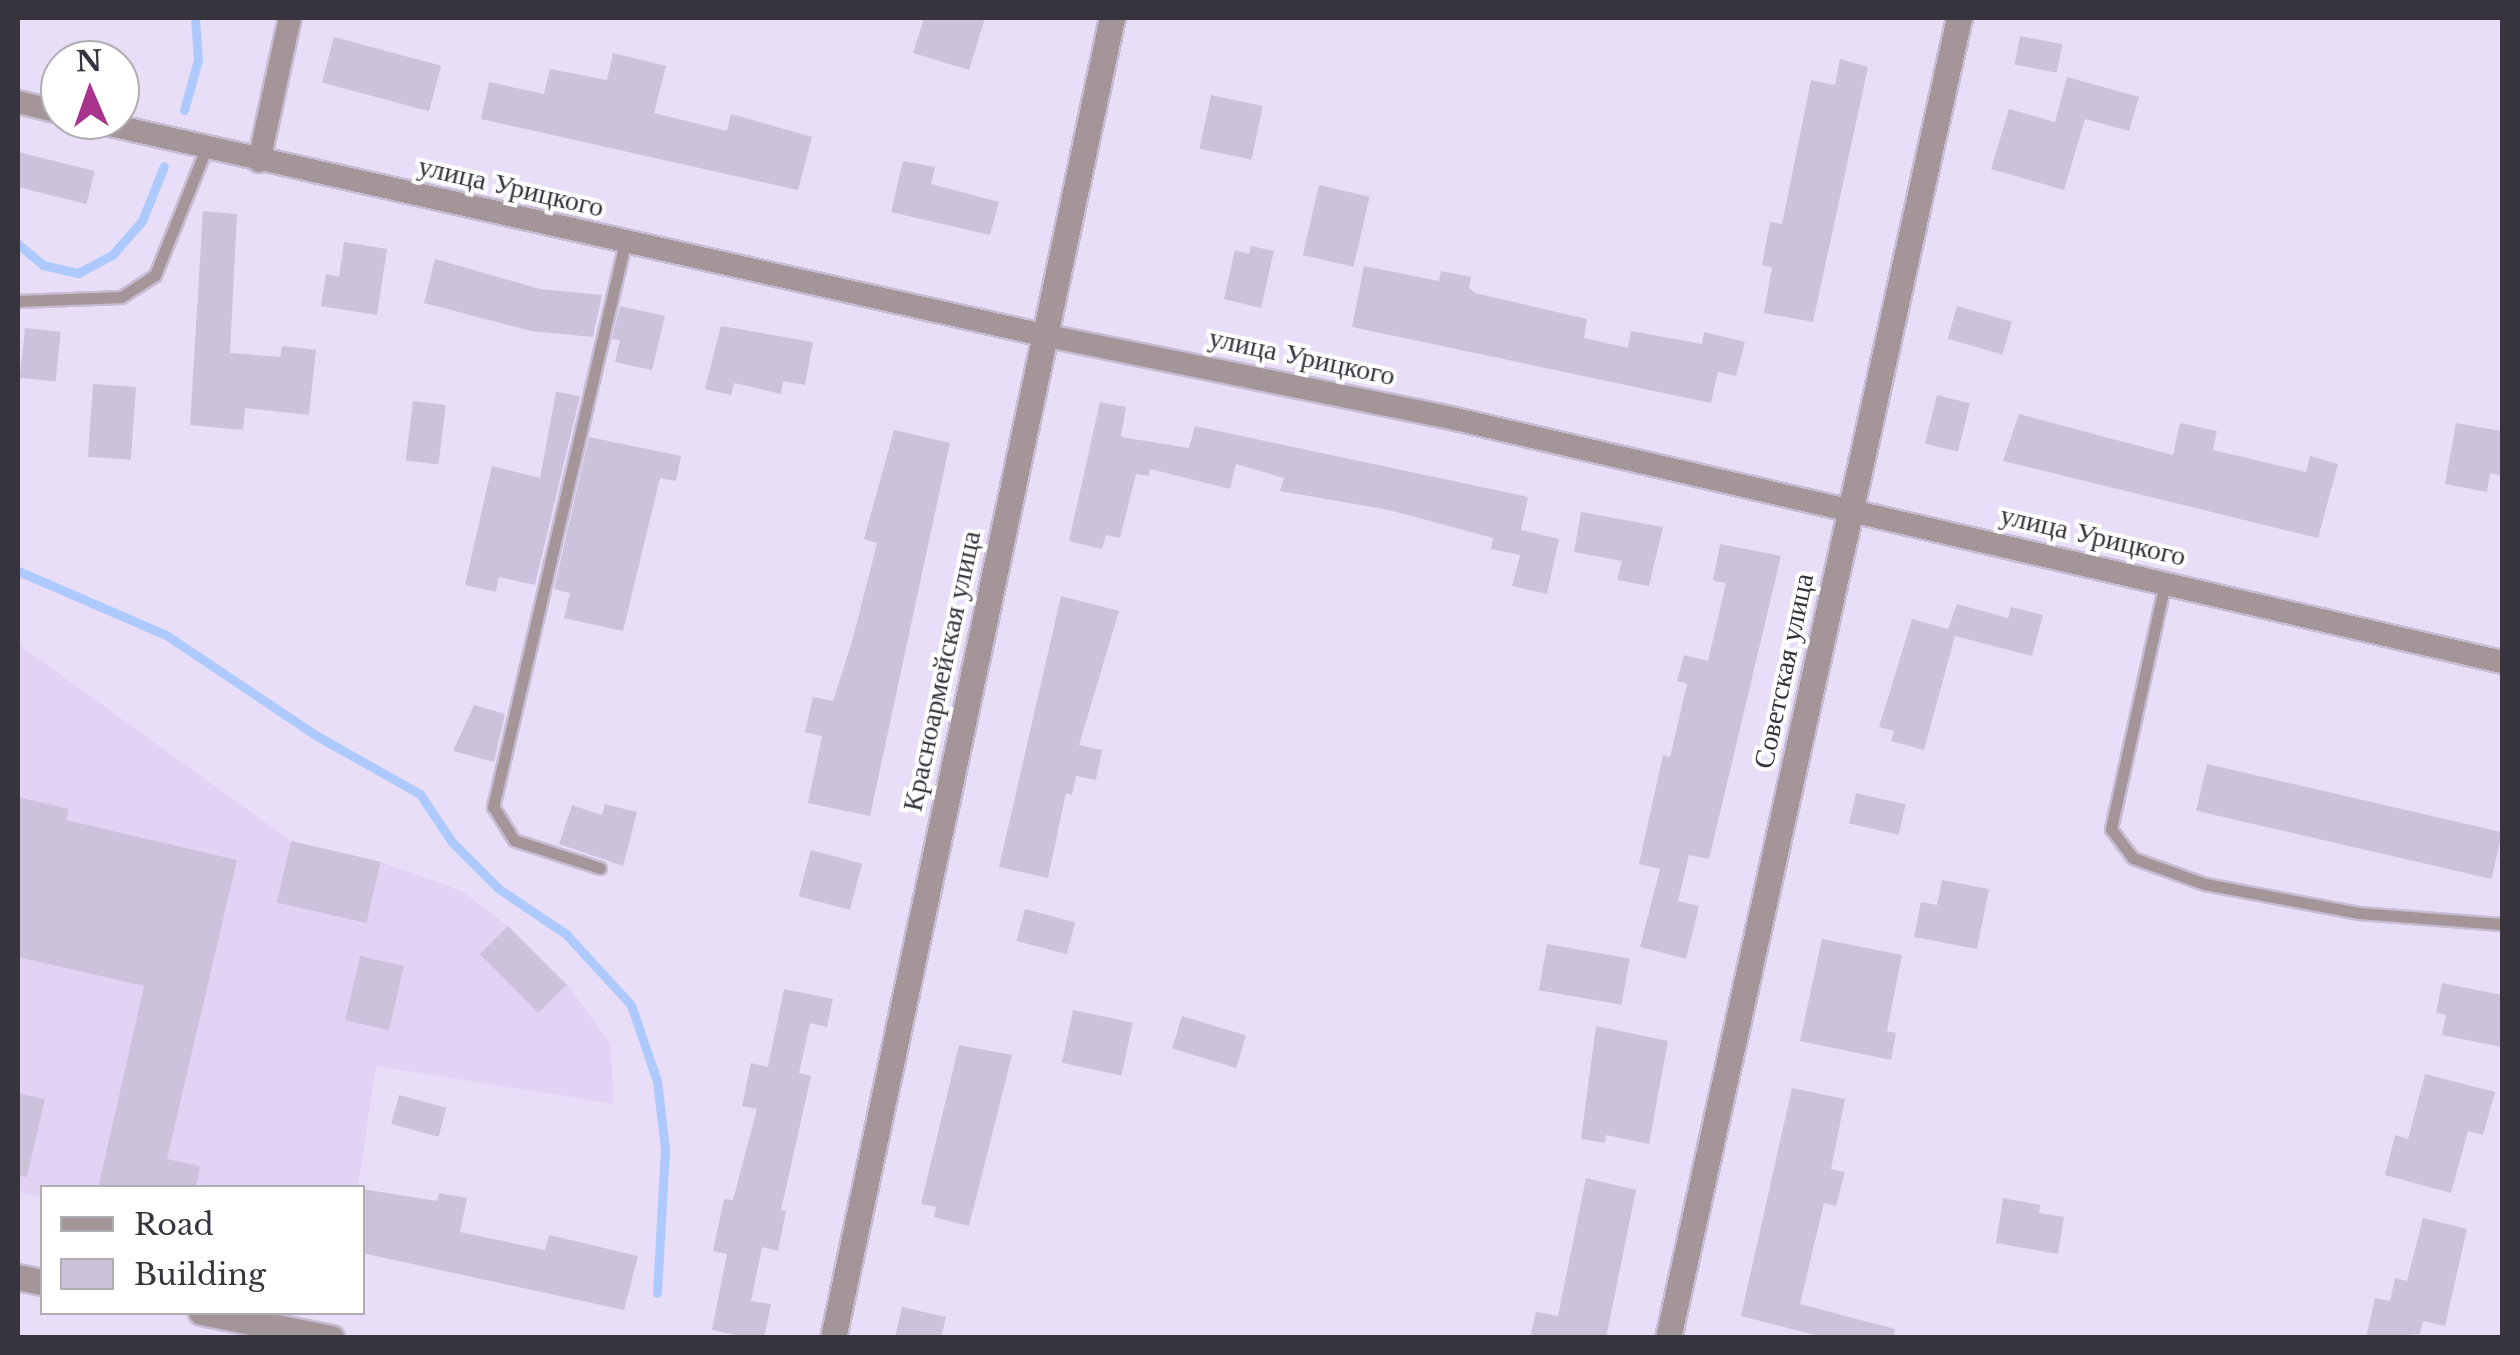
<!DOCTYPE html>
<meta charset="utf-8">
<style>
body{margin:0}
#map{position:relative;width:2520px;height:1355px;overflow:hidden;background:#e9def8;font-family:"Libre Baskerville",serif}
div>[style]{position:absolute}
.built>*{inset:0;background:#e2d3f4}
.stream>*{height:9px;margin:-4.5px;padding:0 4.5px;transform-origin:4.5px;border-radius:4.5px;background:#adc9fd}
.building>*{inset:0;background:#cdc2db;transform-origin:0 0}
.roads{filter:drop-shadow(2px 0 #c6bcd3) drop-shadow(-2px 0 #c6bcd3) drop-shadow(0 2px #c6bcd3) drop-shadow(0 -2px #c6bcd3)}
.service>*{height:11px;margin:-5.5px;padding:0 5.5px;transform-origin:5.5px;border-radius:5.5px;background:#a49698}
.minor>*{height:22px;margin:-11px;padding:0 11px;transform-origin:11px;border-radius:11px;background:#a49698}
.tertiary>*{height:25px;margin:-12.5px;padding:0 12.5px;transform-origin:12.5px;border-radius:12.5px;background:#a49698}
span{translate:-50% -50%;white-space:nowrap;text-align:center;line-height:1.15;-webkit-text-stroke:8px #fff;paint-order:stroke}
.street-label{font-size:28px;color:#38343e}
.frame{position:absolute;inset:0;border:20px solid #38343e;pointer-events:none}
.legend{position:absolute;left:40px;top:1185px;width:325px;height:130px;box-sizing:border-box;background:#fff;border:2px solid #afaeb2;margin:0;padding:12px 18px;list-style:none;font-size:30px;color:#38343e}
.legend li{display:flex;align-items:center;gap:20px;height:50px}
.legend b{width:50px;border:2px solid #afaeb2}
.north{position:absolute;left:40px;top:40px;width:100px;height:100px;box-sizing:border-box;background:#fff;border:2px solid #afaeb2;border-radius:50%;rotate:358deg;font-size:28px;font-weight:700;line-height:40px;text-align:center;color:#38343e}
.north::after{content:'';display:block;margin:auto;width:35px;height:45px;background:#a9348d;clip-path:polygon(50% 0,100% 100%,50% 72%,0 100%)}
</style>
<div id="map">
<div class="built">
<div style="clip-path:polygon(18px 644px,291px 841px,381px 862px,462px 891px,508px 926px,567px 984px,610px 1043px,614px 1104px,376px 1066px,358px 1187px,42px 1188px,42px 1197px,18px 1192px)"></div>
</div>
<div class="stream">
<div style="left:184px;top:110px;width:52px;rotate:-74.4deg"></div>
<div style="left:198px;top:60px;width:42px;rotate:-94.1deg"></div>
<div style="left:18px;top:244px;width:33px;rotate:40deg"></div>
<div style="left:43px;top:265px;width:36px;rotate:13deg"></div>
<div style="left:78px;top:273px;width:40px;rotate:-28deg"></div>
<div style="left:113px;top:254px;width:44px;rotate:-48.7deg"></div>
<div style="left:142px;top:221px;width:59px;rotate:-68.2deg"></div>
<div style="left:18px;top:571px;width:161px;rotate:23.4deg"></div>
<div style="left:166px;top:635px;width:182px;rotate:33.8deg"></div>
<div style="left:317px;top:736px;width:118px;rotate:29.4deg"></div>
<div style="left:420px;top:794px;width:58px;rotate:56.3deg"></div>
<div style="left:452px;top:842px;width:66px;rotate:45deg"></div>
<div style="left:499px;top:889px;width:81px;rotate:33.9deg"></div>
<div style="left:566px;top:934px;width:96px;rotate:47.5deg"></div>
<div style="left:631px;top:1005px;width:80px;rotate:71.1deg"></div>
<div style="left:657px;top:1081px;width:68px;rotate:83.3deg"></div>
<div style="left:665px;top:1149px;width:144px;rotate:93.2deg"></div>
</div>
<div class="building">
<div style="clip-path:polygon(924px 18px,985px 18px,969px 70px,913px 53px)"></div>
<div style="left:2020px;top:36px;width:43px;height:29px;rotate:11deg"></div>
<div style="left:334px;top:37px;width:111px;height:47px;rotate:15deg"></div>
<div style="clip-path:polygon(613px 53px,666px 66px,654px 113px,727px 131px,731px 114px,812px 137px,798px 190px,481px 119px,489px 82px,544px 94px,550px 69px,607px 80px)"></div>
<div style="clip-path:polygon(1840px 59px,1868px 67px,1813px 322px,1764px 313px,1772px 267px,1762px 265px,1770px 222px,1782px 224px,1811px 80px,1835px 85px)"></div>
<div style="clip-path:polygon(2067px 77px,2139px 97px,2129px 131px,2085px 119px,2064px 190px,1991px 169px,2009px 109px,2055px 122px)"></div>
<div style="left:1211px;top:95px;width:53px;height:55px;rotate:12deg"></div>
<div style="left:18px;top:152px;width:79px;height:34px;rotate:14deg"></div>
<div style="clip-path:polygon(903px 161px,935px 167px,931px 184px,999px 202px,990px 235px,891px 212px)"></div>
<div style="left:1319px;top:185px;width:52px;height:72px;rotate:13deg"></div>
<div style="clip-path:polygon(203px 211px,237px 214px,230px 353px,280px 357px,282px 346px,316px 350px,309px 415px,245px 408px,243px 430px,190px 425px)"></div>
<div style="clip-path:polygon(344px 242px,387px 249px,377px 315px,321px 306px,326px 274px,339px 277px)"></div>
<div style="clip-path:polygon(1251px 246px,1274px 251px,1261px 308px,1224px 299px,1235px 250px,1249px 254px)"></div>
<div style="clip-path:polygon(435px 259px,540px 289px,602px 295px,593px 337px,531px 331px,424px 303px)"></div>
<div style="clip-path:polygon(1364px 266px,1439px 281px,1441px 271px,1471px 277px,1469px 288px,1475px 293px,1587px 319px,1584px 338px,1628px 348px,1631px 331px,1702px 344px,1704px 332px,1745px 342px,1736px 376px,1718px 372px,1711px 403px,1352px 327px)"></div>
<div style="clip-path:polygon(620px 306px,665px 316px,652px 370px,615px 362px,620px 340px,612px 339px)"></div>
<div style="left:1957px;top:306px;width:57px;height:34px;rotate:16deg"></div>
<div style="clip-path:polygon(721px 326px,813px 342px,805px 385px,783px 381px,781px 394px,734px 383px,731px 395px,705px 389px)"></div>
<div style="left:25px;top:328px;width:36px;height:50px;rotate:6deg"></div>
<div style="left:93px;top:384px;width:43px;height:73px;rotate:4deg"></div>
<div style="clip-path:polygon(556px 392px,580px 396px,535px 585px,499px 577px,496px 592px,465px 585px,492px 466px,540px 478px)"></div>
<div style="left:1937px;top:395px;width:34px;height:50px;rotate:14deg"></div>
<div style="left:413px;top:401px;width:33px;height:60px;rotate:7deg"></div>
<div style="clip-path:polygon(1100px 402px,1126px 407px,1121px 437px,1189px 448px,1195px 426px,1528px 497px,1521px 530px,1559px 539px,1547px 594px,1512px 586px,1520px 555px,1491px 549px,1493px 538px,1389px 510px,1280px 491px,1284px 478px,1236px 464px,1230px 489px,1150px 469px,1149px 476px,1136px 474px,1120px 538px,1106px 535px,1102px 549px,1069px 541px)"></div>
<div style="clip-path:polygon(2019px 414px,2173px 455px,2180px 423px,2217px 431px,2213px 450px,2306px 472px,2310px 456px,2338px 464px,2318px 538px,2003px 461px)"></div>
<div style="clip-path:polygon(2456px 423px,2500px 431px,2502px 476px,2490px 473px,2487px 492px,2445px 484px)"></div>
<div style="clip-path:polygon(894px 430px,950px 443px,870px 816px,808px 803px,822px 736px,805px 732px,813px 697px,833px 701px,853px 638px,877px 543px,864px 539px)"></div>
<div style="clip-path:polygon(589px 437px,681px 456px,676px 481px,660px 478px,623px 631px,564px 618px,570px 593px,554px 589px)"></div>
<div style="clip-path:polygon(1581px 512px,1663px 527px,1649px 586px,1617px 580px,1622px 561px,1574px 552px)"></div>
<div style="clip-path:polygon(1720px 544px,1781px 556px,1709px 859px,1689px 855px,1678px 901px,1699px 906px,1686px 959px,1640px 947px,1660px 869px,1639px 864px,1663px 755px,1670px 757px,1687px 684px,1677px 681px,1684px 655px,1708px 661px,1726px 583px,1713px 581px)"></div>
<div style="clip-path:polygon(1061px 596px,1119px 611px,1079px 745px,1102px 750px,1096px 780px,1076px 776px,1072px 795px,1066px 793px,1048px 878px,999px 867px)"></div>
<div style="clip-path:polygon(1957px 604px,2008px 618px,2011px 607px,2043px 615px,2032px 656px,1955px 636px,1924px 750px,1891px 741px,1894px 731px,1879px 727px,1912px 619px,1948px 629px)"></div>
<div style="clip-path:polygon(474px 705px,505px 714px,494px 762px,453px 751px)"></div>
<div style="left:2207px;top:764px;width:303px;height:48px;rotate:13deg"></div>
<div style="left:1856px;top:793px;width:51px;height:31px;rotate:13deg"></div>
<div style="clip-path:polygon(18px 797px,69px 809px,66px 820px,237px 860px,167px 1159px,200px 1166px,196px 1188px,98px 1188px,144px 986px,18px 957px)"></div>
<div style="clip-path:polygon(605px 804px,637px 812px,623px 866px,559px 844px,572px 805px,602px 815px)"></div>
<div style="left:291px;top:841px;width:92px;height:63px;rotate:13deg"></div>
<div style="left:811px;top:850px;width:53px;height:48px;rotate:15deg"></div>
<div style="clip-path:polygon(1942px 880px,1989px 889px,1977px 949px,1914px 937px,1921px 902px,1937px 905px)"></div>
<div style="left:1025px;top:909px;width:52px;height:33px;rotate:15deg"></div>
<div style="left:508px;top:926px;width:83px;height:40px;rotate:45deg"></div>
<div style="clip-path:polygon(1822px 939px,1902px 955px,1887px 1031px,1896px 1033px,1891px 1060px,1800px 1041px)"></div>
<div style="left:1547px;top:944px;width:84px;height:47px;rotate:10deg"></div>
<div style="left:360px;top:956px;width:45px;height:66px;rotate:13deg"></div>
<div style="clip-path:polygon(2442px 983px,2502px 995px,2502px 1047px,2442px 1035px,2446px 1015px,2436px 1013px)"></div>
<div style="clip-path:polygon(784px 989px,833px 999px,827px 1027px,810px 1023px,799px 1073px,811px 1076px,781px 1210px,786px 1211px,778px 1251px,762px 1247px,751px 1301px,771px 1304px,764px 1338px,750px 1338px,712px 1330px,727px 1254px,713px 1251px,724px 1199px,733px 1200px,757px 1109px,742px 1106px,751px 1063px,768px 1067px)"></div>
<div style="left:1073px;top:1010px;width:61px;height:54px;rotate:12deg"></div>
<div style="left:1182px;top:1016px;width:67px;height:34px;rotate:17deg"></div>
<div style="clip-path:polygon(1596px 1026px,1668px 1041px,1649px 1144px,1606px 1135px,1605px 1143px,1581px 1139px)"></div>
<div style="clip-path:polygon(959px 1045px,1012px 1055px,969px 1226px,934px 1217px,936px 1207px,921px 1204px)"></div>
<div style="clip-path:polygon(2425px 1074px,2495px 1092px,2483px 1135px,2468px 1131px,2451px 1193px,2385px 1175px,2395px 1135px,2408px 1139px)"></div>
<div style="clip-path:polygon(1792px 1088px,1845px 1099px,1831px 1169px,1845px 1172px,1836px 1206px,1824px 1203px,1800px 1304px,1895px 1329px,1894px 1338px,1826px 1338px,1741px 1316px)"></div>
<div style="clip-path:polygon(18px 1093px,45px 1099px,27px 1177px,18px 1176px)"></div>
<div style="left:399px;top:1095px;width:49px;height:30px;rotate:15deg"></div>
<div style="clip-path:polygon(1586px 1178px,1636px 1190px,1606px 1338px,1530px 1338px,1536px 1312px,1558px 1316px)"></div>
<div style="clip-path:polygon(362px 1189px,437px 1201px,439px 1193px,467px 1198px,460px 1232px,545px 1250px,549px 1235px,638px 1256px,624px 1310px,362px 1253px)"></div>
<div style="clip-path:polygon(2003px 1198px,2040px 1205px,2039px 1213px,2064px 1217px,2058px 1254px,1996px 1243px)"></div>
<div style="clip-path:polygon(2423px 1218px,2467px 1229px,2445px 1326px,2423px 1321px,2420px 1334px,2366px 1338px,2375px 1298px,2390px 1301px,2395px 1278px,2407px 1281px)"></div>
<div style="clip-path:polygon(902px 1307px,946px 1317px,941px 1338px,895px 1338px)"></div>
</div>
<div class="roads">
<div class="service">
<div style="left:18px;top:301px;width:103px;rotate:-2.2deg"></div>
<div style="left:121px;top:297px;width:40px;rotate:-32.9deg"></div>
<div style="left:155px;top:275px;width:134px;rotate:-68deg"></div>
<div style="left:2165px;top:583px;width:252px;rotate:102.4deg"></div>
<div style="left:2111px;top:829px;width:36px;rotate:53deg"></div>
<div style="left:2133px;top:858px;width:77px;rotate:19.9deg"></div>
<div style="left:2205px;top:884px;width:156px;rotate:10.7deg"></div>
<div style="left:2358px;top:913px;width:144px;rotate:4.4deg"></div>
<div style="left:600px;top:868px;width:90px;rotate:-162deg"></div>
<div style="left:514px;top:840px;width:39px;rotate:-122deg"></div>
<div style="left:493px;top:807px;width:579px;rotate:-76.83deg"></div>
</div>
<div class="minor">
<div style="left:18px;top:102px;width:43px;rotate:13.4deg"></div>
<div style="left:88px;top:120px;width:979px;rotate:12.69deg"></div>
<div style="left:1043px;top:335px;width:416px;rotate:11.5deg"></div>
<div style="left:1451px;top:418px;width:1079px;rotate:13.07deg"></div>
<div style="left:259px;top:161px;width:146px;rotate:-77.8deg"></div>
</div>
<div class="tertiary">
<div style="left:18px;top:1277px;width:25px;rotate:12deg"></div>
<div style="left:201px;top:1312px;width:133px;rotate:11.3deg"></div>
<div style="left:833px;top:1338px;width:1349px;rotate:-78.07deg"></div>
<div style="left:1668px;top:1338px;width:1352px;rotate:-77.57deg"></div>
</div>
</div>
<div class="street-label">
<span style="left:511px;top:187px;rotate:13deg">улица Урицкого</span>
<span style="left:1302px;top:357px;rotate:12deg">улица Урицкого</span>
<span style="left:2093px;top:536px;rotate:13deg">улица Урицкого</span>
<span style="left:942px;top:671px;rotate:-78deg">Красноармейская улица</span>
<span style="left:1784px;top:671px;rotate:-78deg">Советская улица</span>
</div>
<div class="frame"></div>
<ul class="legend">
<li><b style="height:12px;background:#a49698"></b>Road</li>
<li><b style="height:28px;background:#cdc2db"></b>Building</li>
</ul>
<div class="north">N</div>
</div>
